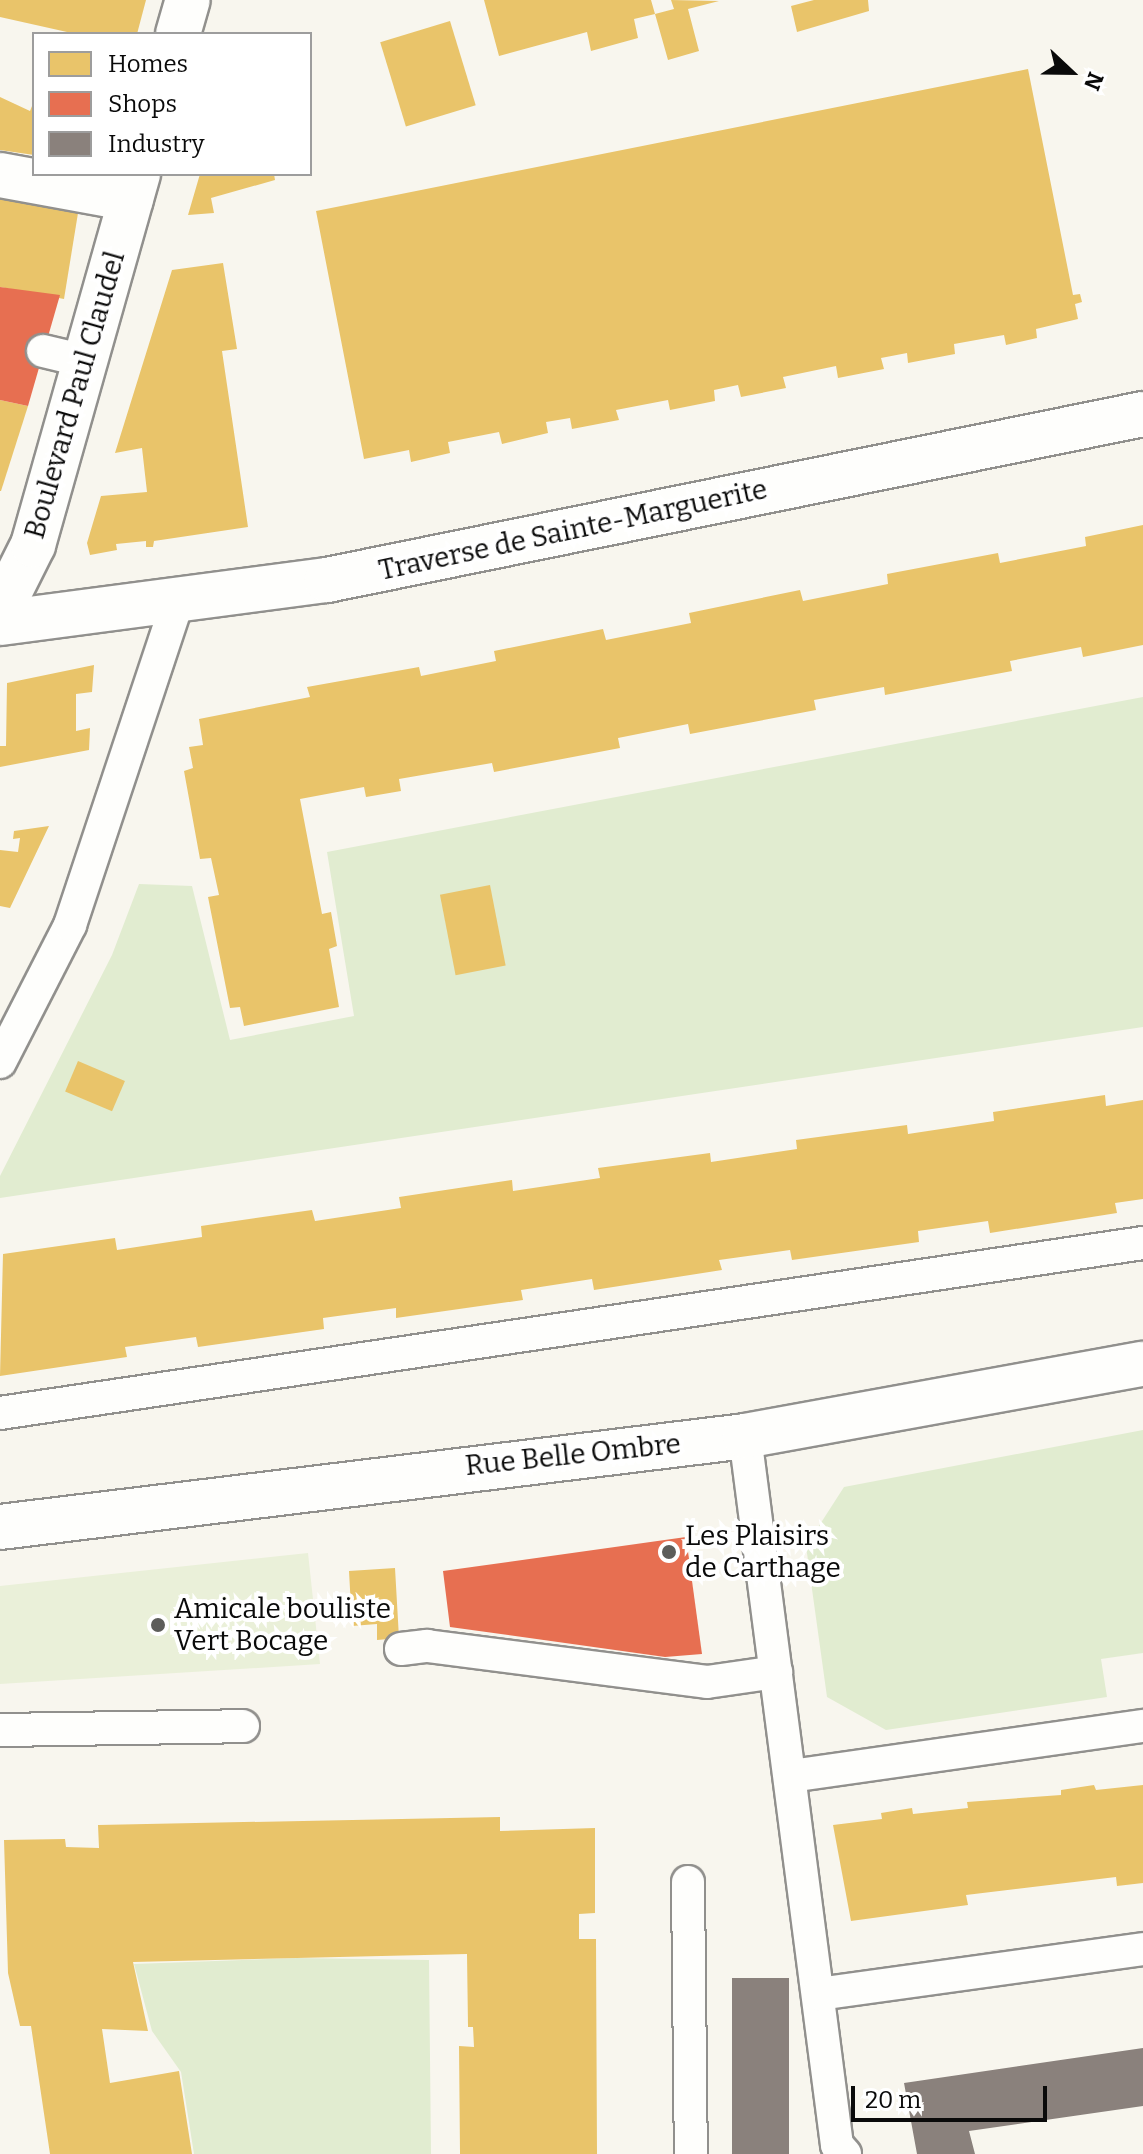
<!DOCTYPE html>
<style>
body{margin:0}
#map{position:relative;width:1143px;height:2154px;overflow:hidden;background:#f8f6ee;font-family:Bitter,serif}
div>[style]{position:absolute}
.green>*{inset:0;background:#e1ecd0}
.pitch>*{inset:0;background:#eaf0d9}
.homes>*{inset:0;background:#e9c46a;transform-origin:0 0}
.shops>*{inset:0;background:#e76f51}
.industry>*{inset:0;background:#8a817c;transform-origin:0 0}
.roads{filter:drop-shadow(2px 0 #91908d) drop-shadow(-2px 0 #91908d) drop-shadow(0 2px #91908d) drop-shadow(0 -2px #91908d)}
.lane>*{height:32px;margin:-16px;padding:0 16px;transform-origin:16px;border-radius:16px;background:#fefefc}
.street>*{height:44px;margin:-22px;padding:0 22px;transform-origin:22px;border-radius:22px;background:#fefefc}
.dots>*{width:22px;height:22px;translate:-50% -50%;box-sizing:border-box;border:4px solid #fff;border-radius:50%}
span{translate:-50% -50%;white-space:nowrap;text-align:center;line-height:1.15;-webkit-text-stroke:8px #fff;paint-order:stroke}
.street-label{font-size:28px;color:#0a0a0a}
.poi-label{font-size:28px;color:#0a0a0a}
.left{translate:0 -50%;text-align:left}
.legend{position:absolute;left:32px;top:32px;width:280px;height:144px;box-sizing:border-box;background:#fff;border:2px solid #9d9d9d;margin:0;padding:10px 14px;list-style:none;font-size:24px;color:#0a0a0a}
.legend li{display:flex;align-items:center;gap:16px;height:40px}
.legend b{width:40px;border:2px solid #9d9d9d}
.north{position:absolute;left:1031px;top:32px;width:80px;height:80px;-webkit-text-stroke:6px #fff;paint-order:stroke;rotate:112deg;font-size:22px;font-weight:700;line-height:32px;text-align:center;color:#0a0a0a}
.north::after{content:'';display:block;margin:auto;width:28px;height:36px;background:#0a0a0a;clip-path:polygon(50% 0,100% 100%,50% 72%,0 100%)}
.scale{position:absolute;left:851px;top:2086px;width:196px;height:36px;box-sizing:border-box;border:4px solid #0a0a0a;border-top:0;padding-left:10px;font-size:24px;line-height:28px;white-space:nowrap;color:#0a0a0a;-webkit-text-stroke:6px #fff;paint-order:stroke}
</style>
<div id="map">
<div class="green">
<div style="clip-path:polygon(1143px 697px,1143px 1027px,0 1198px,0 1176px,112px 955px,139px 884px,192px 886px,230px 1040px,354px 1016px,327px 852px)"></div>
<div style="clip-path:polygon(1143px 1430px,1143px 1653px,1101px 1659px,1107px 1697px,886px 1730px,827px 1697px,806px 1546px,844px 1487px)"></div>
<div style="clip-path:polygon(297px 1958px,429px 1960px,431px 2154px,194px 2154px,181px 2072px,152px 2031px,134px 1964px)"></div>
</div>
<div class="pitch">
<div style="clip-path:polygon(308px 1553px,320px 1664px,0 1684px,0 1586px)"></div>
</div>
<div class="homes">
<div style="clip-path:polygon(0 0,146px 0,137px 34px,76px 34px,0 17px)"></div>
<div style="clip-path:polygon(484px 0,651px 0,655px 14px,634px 19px,638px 38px,591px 51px,587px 32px,499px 56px)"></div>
<div style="clip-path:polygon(671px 0,719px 1px,688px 9px,699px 51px,668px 60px,655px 14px,674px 9px)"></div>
<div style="clip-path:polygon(814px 0,868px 0,869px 11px,797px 32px,791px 6px)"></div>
<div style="left:450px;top:21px;width:88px;height:73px;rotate:73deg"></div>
<div style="clip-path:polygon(1028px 69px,1073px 295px,1080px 294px,1082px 302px,1075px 304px,1078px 319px,1036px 329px,1037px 338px,1006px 345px,1004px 335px,954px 344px,955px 354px,908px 363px,907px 353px,881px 358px,884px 369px,838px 378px,836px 366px,783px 377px,786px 388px,741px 397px,738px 385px,714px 390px,715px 401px,670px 410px,668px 400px,616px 410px,619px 420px,572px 429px,570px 418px,546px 422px,548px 433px,502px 444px,499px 432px,448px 442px,450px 453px,411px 462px,409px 450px,364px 459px,316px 211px)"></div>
<div style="clip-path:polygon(0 97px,30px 111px,34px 101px,34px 155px,0 150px)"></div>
<div style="clip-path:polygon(200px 174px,274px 174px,275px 180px,211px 198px,214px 213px,188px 215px)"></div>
<div style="clip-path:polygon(0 197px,78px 213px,64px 299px,0 287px)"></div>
<div style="clip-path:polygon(223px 263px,237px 349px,222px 351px,248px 527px,154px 541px,153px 547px,146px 547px,146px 541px,116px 544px,117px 550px,90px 555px,87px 543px,101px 496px,147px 492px,142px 448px,115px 453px,172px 270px)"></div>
<div style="clip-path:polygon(0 400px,28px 406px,1px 491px,0 491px)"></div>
<div style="clip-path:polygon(1143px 525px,1143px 645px,1083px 657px,1081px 647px,1010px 661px,1012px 671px,885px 695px,884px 687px,814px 700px,816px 710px,690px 734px,688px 724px,618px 738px,620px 748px,494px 772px,492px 763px,399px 779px,401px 791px,366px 797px,364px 787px,300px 799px,322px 914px,331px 912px,337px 946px,329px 949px,339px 1007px,244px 1026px,240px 1007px,230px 1008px,208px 897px,219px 895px,211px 858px,200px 859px,184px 771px,193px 768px,189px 747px,203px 745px,199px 719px,310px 697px,307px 687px,419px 667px,421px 676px,496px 661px,494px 651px,603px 629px,606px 640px,691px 623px,689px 613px,800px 590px,803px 601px,888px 584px,887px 574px,998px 553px,1000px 563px,1086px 546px,1085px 537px)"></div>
<div style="clip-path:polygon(94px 665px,92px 692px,76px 694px,76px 731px,90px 728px,89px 750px,0 767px,0 746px,6px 746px,7px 683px)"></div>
<div style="clip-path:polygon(49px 826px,10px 908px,0 906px,0 850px,18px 852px,20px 838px,13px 839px,14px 831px)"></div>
<div style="left:490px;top:885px;width:82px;height:51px;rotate:79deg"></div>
<div style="left:78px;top:1061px;width:51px;height:33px;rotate:23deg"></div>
<div style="clip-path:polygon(1105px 1095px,1106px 1106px,1143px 1100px,1143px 1199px,1115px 1203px,1117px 1213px,990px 1233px,988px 1221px,918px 1231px,919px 1242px,792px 1260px,790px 1250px,719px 1260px,722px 1270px,594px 1290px,592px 1279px,521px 1290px,523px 1300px,396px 1318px,396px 1308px,323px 1318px,324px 1329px,198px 1347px,196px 1337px,125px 1347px,127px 1357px,0 1376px,3px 1254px,115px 1238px,117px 1250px,202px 1237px,201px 1226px,312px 1210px,315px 1221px,401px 1208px,399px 1197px,512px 1180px,513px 1191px,600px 1178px,598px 1168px,710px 1153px,711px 1162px,797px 1149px,796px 1140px,907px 1125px,908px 1134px,994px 1121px,993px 1112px)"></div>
<div style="clip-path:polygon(395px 1568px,399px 1638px,377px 1640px,377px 1624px,352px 1626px,349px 1571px)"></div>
<div style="clip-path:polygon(1094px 1785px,1096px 1790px,1143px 1785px,1143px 1883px,1117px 1886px,1116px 1877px,966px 1895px,968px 1905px,851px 1921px,833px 1825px,882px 1819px,881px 1813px,912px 1808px,913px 1814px,968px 1808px,967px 1802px,1061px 1795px,1061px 1790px)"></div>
<div style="clip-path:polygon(500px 1817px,500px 1831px,595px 1828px,595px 1913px,579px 1914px,579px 1939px,596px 1939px,597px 2154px,460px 2154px,459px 2046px,474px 2047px,473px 2027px,468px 2027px,467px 1954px,133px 1962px,148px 2031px,102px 2029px,110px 2083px,179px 2071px,192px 2154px,50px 2154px,31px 2026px,20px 2026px,8px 1973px,4px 1840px,65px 1839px,66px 1847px,99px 1848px,98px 1825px)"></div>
</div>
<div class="shops">
<div style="clip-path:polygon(0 287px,60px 295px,28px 406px,0 400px)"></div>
<div style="clip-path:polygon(686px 1537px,702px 1654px,665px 1657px,450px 1627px,443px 1571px)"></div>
</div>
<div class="industry">
<div style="left:732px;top:1978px;width:57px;height:176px"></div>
<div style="clip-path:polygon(1143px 2048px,1143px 2106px,969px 2131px,975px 2154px,917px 2154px,904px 2083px)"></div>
</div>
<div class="roads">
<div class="lane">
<div style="left:43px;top:351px;width:43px;rotate:13.4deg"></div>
<div style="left:0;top:1062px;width:154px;rotate:-62.9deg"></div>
<div style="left:70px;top:925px;width:342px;rotate:-71.6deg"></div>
<div style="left:0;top:1413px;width:1156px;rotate:-8.46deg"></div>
<div style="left:745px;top:1436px;width:715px;rotate:82.61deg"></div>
<div style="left:837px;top:2145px;width:12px;rotate:48deg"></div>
<div style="left:401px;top:1649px;width:26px;rotate:-7deg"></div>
<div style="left:427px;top:1646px;width:282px;rotate:7.3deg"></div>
<div style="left:707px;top:1682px;width:70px;rotate:-8.2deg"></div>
<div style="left:0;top:1730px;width:243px;rotate:-0.9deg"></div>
<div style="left:791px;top:1776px;width:356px;rotate:-8.1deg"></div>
<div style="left:688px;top:1882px;width:272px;rotate:89.4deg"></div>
<div style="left:819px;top:1994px;width:327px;rotate:-7.9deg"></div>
</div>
<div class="street">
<div style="left:178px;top:34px;width:35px;rotate:-74deg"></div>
<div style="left:0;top:175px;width:133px;rotate:10.4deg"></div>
<div style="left:0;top:611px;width:74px;rotate:-63.4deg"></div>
<div style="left:33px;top:545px;width:386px;rotate:-74.2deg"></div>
<div style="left:0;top:623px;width:330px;rotate:-7.5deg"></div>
<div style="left:327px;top:580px;width:833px;rotate:-11.5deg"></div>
<div style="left:0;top:1527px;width:751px;rotate:-6.96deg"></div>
<div style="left:745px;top:1436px;width:404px;rotate:-10.3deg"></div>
</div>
</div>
<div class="dots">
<div style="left:669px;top:1552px;background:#5d5d5a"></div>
<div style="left:158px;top:1625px;background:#5d5d5a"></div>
</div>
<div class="street-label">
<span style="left:75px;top:395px;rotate:-74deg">Boulevard Paul Claudel</span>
<span style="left:573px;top:530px;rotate:-12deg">Traverse de Sainte-Marguerite</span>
<span style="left:573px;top:1455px;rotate:-6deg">Rue Belle Ombre</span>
</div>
<div class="poi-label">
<span class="left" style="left:685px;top:1552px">Les Plaisirs<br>de Carthage</span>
<span class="left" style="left:174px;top:1625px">Amicale bouliste<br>Vert Bocage</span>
</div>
<ul class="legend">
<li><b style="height:22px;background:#e9c46a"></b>Homes</li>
<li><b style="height:22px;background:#e76f51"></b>Shops</li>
<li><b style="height:22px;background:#8a817c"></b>Industry</li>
</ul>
<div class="north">N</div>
<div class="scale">20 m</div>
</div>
